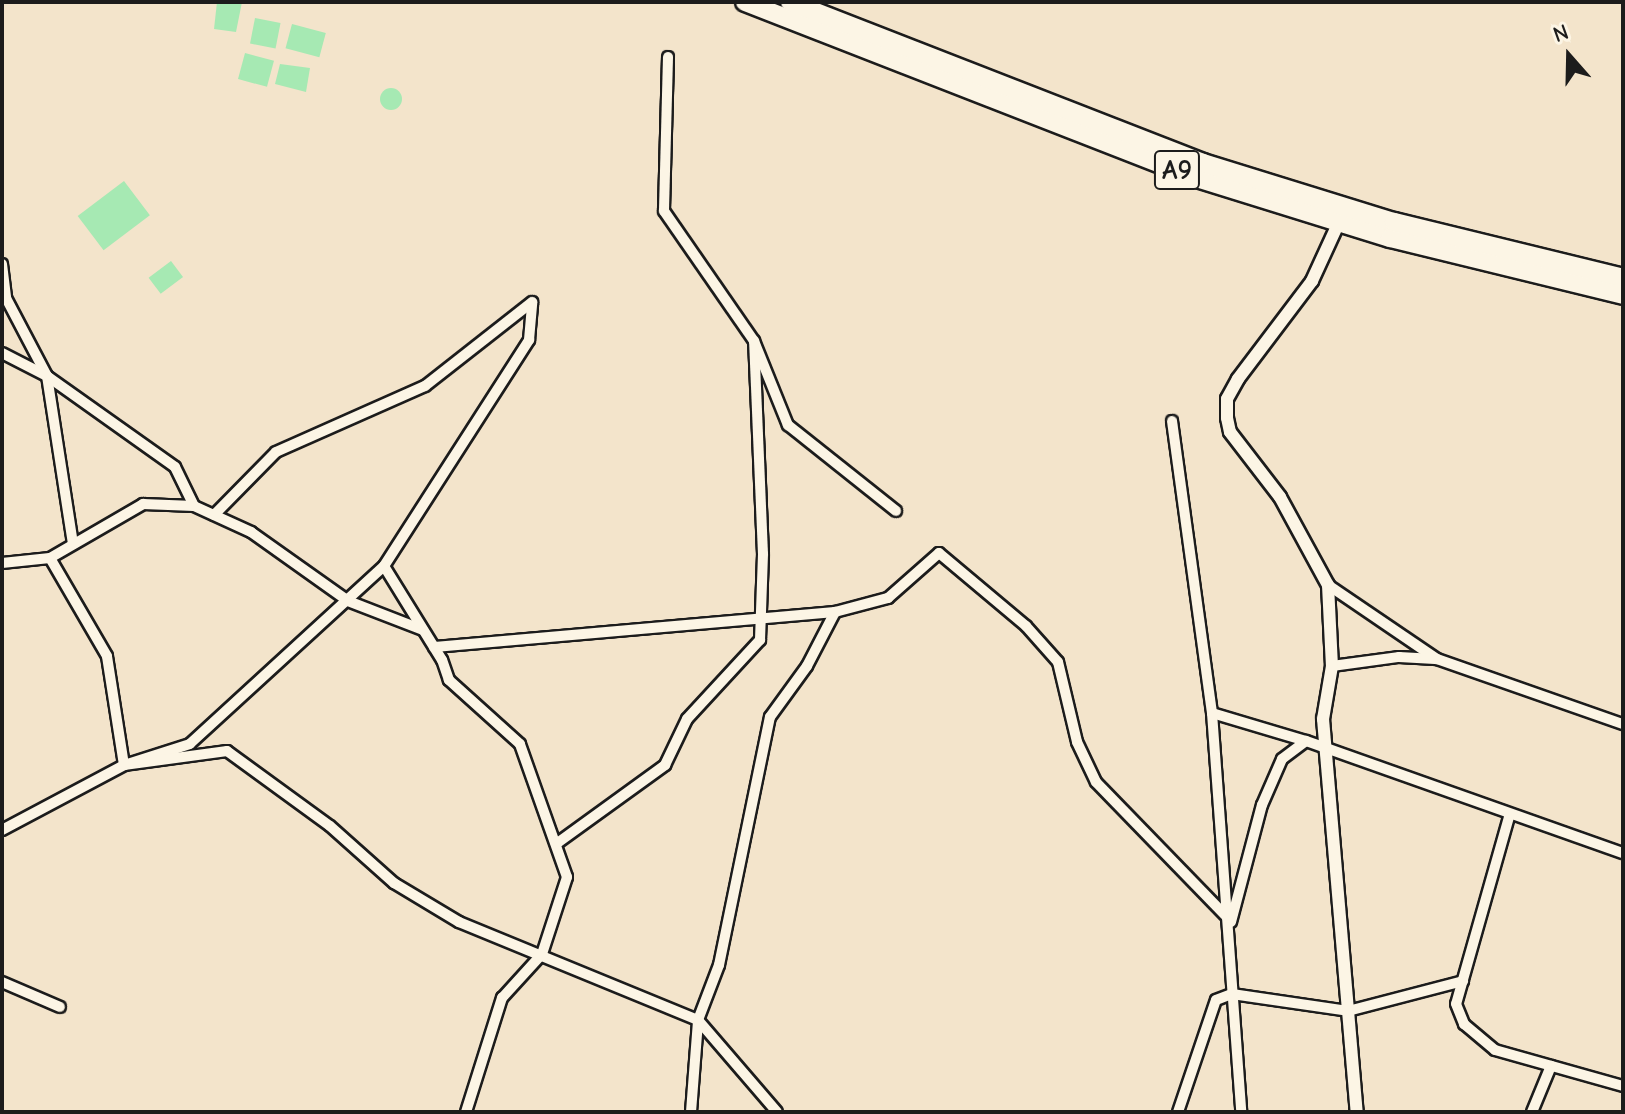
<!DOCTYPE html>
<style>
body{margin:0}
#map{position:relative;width:1625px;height:1114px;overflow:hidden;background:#f3e4cb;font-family:"Comic Neue",sans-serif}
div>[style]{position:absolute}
.green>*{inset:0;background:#a6e9b3;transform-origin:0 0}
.round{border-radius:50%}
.roads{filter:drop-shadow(2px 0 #1c1c1c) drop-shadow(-2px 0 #1c1c1c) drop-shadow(0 2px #1c1c1c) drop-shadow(0 -2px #1c1c1c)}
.minor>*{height:10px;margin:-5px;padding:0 5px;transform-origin:5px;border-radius:5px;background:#fcf5e5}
.tertiary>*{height:12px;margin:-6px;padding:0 6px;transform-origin:6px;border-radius:6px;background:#fcf5e5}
.trunk>*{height:18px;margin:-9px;padding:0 9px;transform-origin:9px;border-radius:9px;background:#fcf5e5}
span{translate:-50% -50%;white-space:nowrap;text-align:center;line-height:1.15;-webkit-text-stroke:7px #fcf5e5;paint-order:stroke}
.shield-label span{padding:2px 6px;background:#fcf5e5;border:2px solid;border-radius:6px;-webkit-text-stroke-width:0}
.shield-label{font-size:28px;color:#1c1c1c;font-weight:700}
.frame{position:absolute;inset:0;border:4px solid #1c1c1c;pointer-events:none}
.north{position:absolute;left:1529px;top:16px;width:80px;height:80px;-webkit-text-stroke:6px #fcf5e5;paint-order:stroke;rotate:340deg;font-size:22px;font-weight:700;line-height:32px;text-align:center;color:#1c1c1c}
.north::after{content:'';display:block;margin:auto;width:28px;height:36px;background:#1c1c1c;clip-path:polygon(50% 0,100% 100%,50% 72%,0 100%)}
</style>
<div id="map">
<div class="green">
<div style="clip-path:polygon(217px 2px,242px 2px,236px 32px,214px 29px)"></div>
<div style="left:255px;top:18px;width:26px;height:26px;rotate:11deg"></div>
<div style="left:292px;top:24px;width:35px;height:25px;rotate:15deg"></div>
<div style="left:245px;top:53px;width:30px;height:27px;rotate:15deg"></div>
<div style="clip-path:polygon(280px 64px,310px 68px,306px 92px,275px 84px)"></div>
<div class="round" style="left:380px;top:88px;width:22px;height:22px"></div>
<div style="left:124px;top:181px;width:43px;height:58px;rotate:53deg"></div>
<div style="left:171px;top:261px;width:20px;height:28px;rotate:53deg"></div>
</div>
<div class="roads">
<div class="minor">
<div style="left:668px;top:57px;width:154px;rotate:91.5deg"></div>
<div style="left:664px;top:211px;width:158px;rotate:55.3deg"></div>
<div style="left:754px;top:341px;width:91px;rotate:68deg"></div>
<div style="left:788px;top:425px;width:138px;rotate:38.5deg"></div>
<div style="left:2px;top:264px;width:34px;rotate:83deg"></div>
<div style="left:6px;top:298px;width:88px;rotate:62.3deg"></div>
<div style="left:47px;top:376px;width:170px;rotate:81.2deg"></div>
<div style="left:2px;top:353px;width:51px;rotate:27.1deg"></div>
<div style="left:47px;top:376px;width:157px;rotate:35.4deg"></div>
<div style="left:175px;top:467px;width:43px;rotate:64deg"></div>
<div style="left:1172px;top:421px;width:295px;rotate:82.2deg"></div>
<div style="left:1212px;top:713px;width:400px;rotate:85.8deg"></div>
<div style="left:214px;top:515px;width:88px;rotate:-45.5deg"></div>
<div style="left:276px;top:452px;width:163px;rotate:-23.9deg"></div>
<div style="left:425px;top:386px;width:136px;rotate:-38.1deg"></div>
<div style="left:2px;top:563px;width:48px;rotate:-5.9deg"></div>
<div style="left:50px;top:558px;width:108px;rotate:-30.1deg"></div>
<div style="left:143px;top:504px;width:51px;rotate:2.2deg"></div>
<div style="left:194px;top:506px;width:63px;rotate:24.5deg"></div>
<div style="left:251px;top:532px;width:119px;rotate:35.4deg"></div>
<div style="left:348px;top:601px;width:80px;rotate:21.1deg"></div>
<div style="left:384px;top:566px;width:263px;rotate:137.5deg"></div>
<div style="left:190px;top:744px;width:69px;rotate:162.3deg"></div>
<div style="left:124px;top:765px;width:104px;rotate:-7.7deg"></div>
<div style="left:227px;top:751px;width:127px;rotate:36.1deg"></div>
<div style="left:330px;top:826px;width:86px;rotate:41.7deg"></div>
<div style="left:394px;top:883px;width:76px;rotate:31deg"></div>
<div style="left:459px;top:922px;width:258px;rotate:22.3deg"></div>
<div style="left:698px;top:1020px;width:121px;rotate:49.3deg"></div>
<div style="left:1328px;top:585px;width:132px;rotate:34.2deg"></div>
<div style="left:1437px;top:659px;width:197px;rotate:19.3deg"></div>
<div style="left:434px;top:647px;width:403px;rotate:-5deg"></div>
<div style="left:1332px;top:666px;width:68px;rotate:-7.7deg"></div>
<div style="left:1399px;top:657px;width:36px;rotate:3deg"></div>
<div style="left:1212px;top:713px;width:98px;rotate:16.6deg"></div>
<div style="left:1509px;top:817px;width:194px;rotate:105.8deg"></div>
<div style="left:1456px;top:1004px;width:22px;rotate:68deg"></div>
<div style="left:1464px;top:1024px;width:40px;rotate:40deg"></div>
<div style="left:1495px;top:1050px;width:133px;rotate:15.7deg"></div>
<div style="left:2px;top:830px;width:138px;rotate:-28deg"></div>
<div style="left:124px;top:765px;width:110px;rotate:-98.9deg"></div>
<div style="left:107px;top:656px;width:113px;rotate:-120.2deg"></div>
<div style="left:556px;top:844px;width:135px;rotate:-35.9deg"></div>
<div style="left:665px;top:765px;width:51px;rotate:-64.4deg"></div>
<div style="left:687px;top:719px;width:108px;rotate:-47.3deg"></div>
<div style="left:760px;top:640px;width:86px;rotate:-88deg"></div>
<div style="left:763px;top:554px;width:213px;rotate:-92.4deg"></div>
<div style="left:1231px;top:922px;width:121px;rotate:-75.2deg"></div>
<div style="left:1262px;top:805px;width:50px;rotate:-66.5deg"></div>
<div style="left:1282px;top:759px;width:30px;rotate:-37deg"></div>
<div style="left:1306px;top:741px;width:336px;rotate:19.5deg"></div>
<div style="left:2px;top:982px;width:63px;rotate:23.3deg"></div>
<div style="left:466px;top:1112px;width:120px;rotate:-72.5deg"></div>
<div style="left:502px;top:998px;width:59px;rotate:-47.7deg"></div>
<div style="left:542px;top:954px;width:81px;rotate:-72deg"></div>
<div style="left:567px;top:877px;width:141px;rotate:-109.5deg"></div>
<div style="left:520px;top:744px;width:96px;rotate:-138deg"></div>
<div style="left:449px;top:680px;width:21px;rotate:-109deg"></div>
<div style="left:442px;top:660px;width:110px;rotate:-121.7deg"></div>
<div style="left:384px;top:566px;width:269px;rotate:-57.3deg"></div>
<div style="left:529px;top:340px;width:38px;rotate:-85deg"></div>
<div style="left:691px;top:1112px;width:92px;rotate:-85.6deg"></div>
<div style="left:698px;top:1020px;width:59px;rotate:-69.1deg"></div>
<div style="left:719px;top:965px;width:253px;rotate:-78.4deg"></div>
<div style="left:770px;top:717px;width:63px;rotate:-54deg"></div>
<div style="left:807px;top:666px;width:61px;rotate:-62.6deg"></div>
<div style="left:835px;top:612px;width:55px;rotate:-14.8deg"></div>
<div style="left:888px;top:598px;width:68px;rotate:-41.4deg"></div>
<div style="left:939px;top:553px;width:114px;rotate:40deg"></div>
<div style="left:1026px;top:626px;width:48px;rotate:48.4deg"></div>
<div style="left:1058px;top:662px;width:82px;rotate:76.6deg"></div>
<div style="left:1077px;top:742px;width:44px;rotate:64.6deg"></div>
<div style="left:1096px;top:782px;width:188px;rotate:45.9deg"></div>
<div style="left:1178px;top:1112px;width:118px;rotate:-71.3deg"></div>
<div style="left:1216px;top:1000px;width:17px;rotate:-21deg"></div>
<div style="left:1232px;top:994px;width:117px;rotate:8.3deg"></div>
<div style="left:1348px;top:1011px;width:119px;rotate:-14.6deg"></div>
<div style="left:1532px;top:1112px;width:50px;rotate:-67.6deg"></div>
</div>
<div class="tertiary">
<div style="left:1339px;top:222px;width:65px;rotate:114.6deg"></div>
<div style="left:1312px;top:281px;width:123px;rotate:127.1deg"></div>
<div style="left:1238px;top:379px;width:23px;rotate:119deg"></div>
<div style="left:1227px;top:399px;width:19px;rotate:90deg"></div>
<div style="left:1227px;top:418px;width:14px;rotate:78deg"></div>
<div style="left:1230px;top:432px;width:82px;rotate:52.4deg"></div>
<div style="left:1280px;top:497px;width:100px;rotate:61.4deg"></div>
<div style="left:1328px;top:585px;width:81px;rotate:87.2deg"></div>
<div style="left:1332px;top:666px;width:54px;rotate:99.6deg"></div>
<div style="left:1323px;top:719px;width:394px;rotate:85.1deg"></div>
</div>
<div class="trunk">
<div style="left:745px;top:2px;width:485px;rotate:21.3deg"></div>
<div style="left:1197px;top:178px;width:202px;rotate:17.3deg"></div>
<div style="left:1390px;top:238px;width:240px;rotate:13.7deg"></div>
<div style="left:790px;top:2px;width:443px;rotate:21.3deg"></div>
<div style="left:1203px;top:163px;width:200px;rotate:17.2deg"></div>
<div style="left:1394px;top:222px;width:236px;rotate:13.7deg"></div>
</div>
</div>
<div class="shield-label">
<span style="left:1177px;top:170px">A9</span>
</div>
<div class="frame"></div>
<div class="north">N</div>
</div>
